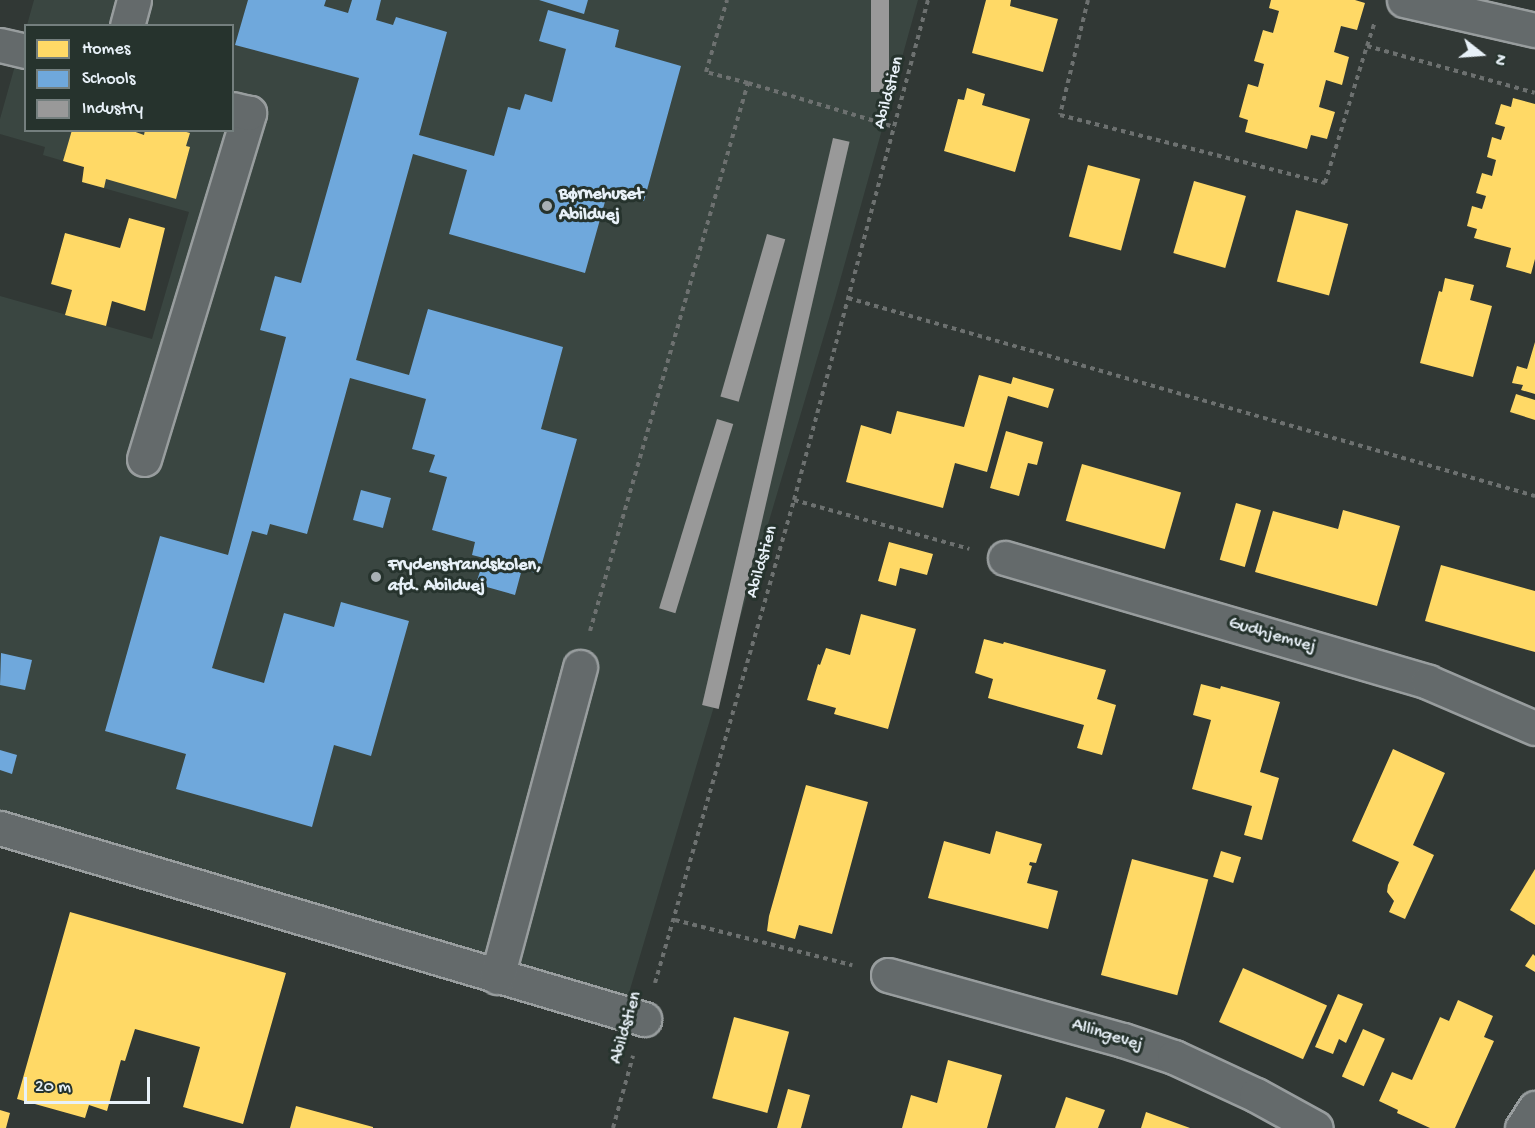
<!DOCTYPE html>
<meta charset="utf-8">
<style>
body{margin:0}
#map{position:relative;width:1535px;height:1128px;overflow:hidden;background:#313835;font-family:"Gochi Hand",sans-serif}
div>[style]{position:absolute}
.built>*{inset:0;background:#3a4641}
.homes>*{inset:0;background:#ffd966;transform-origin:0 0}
.schools>*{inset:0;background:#6fa8dc;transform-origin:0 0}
.industry>*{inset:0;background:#999;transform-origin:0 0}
.path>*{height:4px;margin-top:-2px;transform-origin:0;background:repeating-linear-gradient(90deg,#6d7170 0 4.5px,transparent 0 9px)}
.roads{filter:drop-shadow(2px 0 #989d9e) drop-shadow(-2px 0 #989d9e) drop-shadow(0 2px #989d9e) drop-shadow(0 -2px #989d9e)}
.minor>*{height:33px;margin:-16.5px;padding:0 16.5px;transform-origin:16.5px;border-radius:16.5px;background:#646a6b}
.dots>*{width:16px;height:16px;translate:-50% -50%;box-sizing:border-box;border:3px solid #26332d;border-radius:50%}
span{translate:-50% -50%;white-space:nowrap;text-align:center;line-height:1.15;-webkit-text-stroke:6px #26332d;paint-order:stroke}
.street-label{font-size:18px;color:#e8f1f8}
.poi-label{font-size:18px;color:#e8f1f8;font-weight:700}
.left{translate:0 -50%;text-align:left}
.legend{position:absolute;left:24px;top:24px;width:210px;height:108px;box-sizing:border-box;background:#26332d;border:2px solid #747f7e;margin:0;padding:8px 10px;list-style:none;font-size:18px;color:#e8f1f8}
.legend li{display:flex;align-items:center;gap:12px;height:30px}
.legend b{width:30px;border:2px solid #747f7e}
.north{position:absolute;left:1451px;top:24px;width:60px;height:60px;-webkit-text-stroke:4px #26332d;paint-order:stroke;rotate:107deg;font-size:16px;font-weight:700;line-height:24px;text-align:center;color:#e8f1f8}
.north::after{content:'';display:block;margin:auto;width:21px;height:27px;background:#e8f1f8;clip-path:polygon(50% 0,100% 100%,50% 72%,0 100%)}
.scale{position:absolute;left:24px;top:1077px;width:126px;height:27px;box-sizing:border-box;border:3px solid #e8f1f8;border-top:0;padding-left:8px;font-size:18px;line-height:21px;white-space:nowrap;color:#e8f1f8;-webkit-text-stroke:4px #26332d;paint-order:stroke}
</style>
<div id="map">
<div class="built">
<div style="clip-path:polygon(34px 0,918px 0,836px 295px,626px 1003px,0 815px,0 296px,152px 339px,189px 212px,82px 182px,84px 167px,43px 155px,45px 147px,0 134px,0 119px,25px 30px,26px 130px,232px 130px,232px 26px,27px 25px)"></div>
</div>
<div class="homes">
<div style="clip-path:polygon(986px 0,1011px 0,1010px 6px,1058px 19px,1043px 72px,972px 53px)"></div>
<div style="clip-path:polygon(1271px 0,1355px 0,1365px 3px,1357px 30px,1341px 26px,1334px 52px,1349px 57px,1342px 85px,1326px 80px,1319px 107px,1335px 112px,1327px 139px,1311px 135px,1307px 149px,1245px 132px,1248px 120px,1239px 117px,1248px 84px,1258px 87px,1264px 64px,1254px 61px,1263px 30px,1273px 33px,1279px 11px,1269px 8px)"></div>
<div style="clip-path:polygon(967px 88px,985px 94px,982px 105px,1030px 119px,1015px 172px,944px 151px,958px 99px,964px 100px)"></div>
<div style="clip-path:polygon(1513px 98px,1535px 104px,1535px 259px,1531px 274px,1506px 267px,1511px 248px,1474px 238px,1477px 229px,1467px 226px,1472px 206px,1482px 209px,1486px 196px,1476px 193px,1482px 173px,1492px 176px,1496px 160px,1487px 157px,1492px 137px,1501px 140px,1505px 127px,1495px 124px,1501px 104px,1511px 107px)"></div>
<div style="clip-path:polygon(72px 130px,130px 130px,144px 135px,145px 130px,179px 130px,190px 133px,186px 146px,190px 147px,176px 199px,106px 179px,104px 188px,82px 182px,84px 167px,63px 161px)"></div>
<div style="left:1088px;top:165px;width:54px;height:74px;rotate:15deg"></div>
<div style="left:1194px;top:181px;width:54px;height:75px;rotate:16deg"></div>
<div style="left:1296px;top:210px;width:54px;height:74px;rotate:15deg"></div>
<div style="clip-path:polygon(129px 218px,165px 228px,145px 311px,112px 301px,106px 326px,65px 315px,72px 290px,51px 284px,65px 233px,120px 248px)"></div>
<div style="clip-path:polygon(1445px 278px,1474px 285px,1470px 300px,1492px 306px,1473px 377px,1420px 363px,1439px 291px,1442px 292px)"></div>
<div style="clip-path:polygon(1535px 342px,1535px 394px,1521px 390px,1523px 385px,1512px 383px,1517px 366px,1527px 369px)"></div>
<div style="clip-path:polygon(979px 375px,1011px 384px,1013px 377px,1054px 389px,1048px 408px,1008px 396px,987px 472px,955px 463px,943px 508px,846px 482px,861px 425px,891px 434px,897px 411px,964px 427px)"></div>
<div style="clip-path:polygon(1516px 394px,1535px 400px,1535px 420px,1510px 412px)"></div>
<div style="clip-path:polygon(1006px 431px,1043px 442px,1037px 465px,1028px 463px,1019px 496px,990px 488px)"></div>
<div style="left:1082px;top:464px;width:103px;height:59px;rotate:16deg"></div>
<div style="left:1236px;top:503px;width:26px;height:59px;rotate:16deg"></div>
<div style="clip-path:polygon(1343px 510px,1400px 526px,1377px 606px,1255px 572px,1273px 511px,1338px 529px)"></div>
<div style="clip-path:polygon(889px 542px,933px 554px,927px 575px,900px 568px,896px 586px,878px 581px)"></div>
<div style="clip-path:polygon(1441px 565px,1535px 591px,1535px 652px,1425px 621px)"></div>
<div style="clip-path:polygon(861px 614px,916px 629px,888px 729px,834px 714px,836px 708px,807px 700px,818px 664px,820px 665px,826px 648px,850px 655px)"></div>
<div style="clip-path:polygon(984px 639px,1003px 644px,1004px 642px,1106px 670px,1097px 699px,1116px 705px,1102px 755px,1077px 748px,1084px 725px,988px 698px,993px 679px,975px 673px)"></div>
<div style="clip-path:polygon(1201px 684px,1220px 689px,1221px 686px,1280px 702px,1260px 772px,1279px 778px,1262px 840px,1244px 835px,1252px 806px,1192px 789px,1211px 720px,1193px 715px)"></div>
<div style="clip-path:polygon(1393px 749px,1445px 773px,1413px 845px,1434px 855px,1405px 919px,1389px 912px,1394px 901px,1387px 892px,1388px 885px,1399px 862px,1352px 841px)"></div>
<div style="clip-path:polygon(806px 785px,868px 802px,832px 934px,799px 925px,795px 939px,767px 931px,769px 916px)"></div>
<div style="clip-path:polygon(996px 831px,1042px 844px,1036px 863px,1030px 862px,1029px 865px,1032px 866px,1027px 883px,1058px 891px,1048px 929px,928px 898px,944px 841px,990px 854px)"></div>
<div style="left:1221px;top:851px;width:21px;height:27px;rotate:17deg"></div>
<div style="left:1132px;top:859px;width:79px;height:120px;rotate:15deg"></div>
<div style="clip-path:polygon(1535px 869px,1535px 925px,1510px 910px)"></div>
<div style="clip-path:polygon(70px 912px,286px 973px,243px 1124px,183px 1107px,200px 1047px,135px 1029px,125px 1061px,121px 1060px,107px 1111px,89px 1105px,85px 1118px,17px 1099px)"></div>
<div style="clip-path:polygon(1533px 954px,1535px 956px,1535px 972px,1525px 966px)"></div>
<div style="left:1243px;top:968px;width:92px;height:59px;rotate:24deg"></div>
<div style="clip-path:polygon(1338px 994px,1363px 1004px,1346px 1043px,1339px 1039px,1333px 1054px,1315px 1047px)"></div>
<div style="clip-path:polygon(1458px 1000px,1493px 1016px,1484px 1037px,1494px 1041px,1455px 1128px,1430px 1128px,1397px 1113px,1398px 1110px,1379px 1101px,1392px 1072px,1412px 1080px,1440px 1017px,1449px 1021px)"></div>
<div style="left:734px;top:1017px;width:57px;height:84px;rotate:15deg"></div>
<div style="left:1363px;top:1029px;width:24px;height:52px;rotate:24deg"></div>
<div style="clip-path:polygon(948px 1060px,1002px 1075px,987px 1128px,902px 1128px,911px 1095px,937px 1103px)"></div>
<div style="clip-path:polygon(788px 1089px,810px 1095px,801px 1128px,777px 1128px)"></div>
<div style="clip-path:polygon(1066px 1097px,1105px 1110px,1098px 1128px,1055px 1128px)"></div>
<div style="clip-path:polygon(296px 1106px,373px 1127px,373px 1128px,290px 1128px)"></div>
<div style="clip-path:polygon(0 1110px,10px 1113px,6px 1128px,0 1128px)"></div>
<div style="clip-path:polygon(1146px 1112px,1190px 1128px,1141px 1128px)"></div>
</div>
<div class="schools">
<div style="clip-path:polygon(248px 0,326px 0,324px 6px,348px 13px,352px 0,381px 0,376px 20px,393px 25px,396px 17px,447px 32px,419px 135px,494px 156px,508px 107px,520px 110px,525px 94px,552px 102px,566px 49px,539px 41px,548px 10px,619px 30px,615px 47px,681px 66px,644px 201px,608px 191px,585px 273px,449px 234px,467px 170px,413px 154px,356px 360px,409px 375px,428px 309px,563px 347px,541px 429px,577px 439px,539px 574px,522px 569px,515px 595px,476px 584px,484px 558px,472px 555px,475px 542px,432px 530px,447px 477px,429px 472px,435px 455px,412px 449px,426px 399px,350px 378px,307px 534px,270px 524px,267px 535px,252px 531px,212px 668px,264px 683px,284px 613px,334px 627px,341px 602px,409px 621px,371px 756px,334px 745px,312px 827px,176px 789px,186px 754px,105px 731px,160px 536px,228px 555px,286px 337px,260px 330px,275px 276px,301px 283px,359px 78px,235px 45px)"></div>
<div style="clip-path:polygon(539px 0,588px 0,584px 14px)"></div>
<div style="left:361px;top:490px;width:31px;height:31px;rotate:15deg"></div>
<div style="clip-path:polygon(1px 653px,32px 660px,25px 690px,0 685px)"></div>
<div style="clip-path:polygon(0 750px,17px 755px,12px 774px,0 770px)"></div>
</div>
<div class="industry">
<div style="left:871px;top:0;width:18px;height:92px"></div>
<div style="left:833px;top:138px;width:17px;height:582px;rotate:13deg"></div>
<div style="left:767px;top:234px;width:19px;height:169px;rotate:16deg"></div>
<div style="left:717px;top:419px;width:17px;height:198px;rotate:17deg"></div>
</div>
<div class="path">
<div style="left:1088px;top:0;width:118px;rotate:103.7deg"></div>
<div style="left:1060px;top:115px;width:274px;rotate:14.4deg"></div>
<div style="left:1325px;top:183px;width:143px;rotate:-73deg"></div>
<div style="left:1367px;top:46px;width:174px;rotate:15.6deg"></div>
<div style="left:1367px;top:46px;width:23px;rotate:-72deg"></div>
<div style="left:748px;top:83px;width:153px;rotate:16.7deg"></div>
<div style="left:848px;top:298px;width:715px;rotate:16.08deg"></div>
<div style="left:794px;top:500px;width:182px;rotate:15.6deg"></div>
<div style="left:590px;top:631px;width:570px;rotate:-73.92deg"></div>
<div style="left:748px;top:83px;width:43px;rotate:-165.3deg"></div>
<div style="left:706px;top:72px;width:75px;rotate:-73.7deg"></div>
<div style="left:675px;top:920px;width:183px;rotate:14.3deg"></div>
<div style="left:655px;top:983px;width:503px;rotate:-73.94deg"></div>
<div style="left:794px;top:500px;width:518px;rotate:-75deg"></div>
<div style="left:613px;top:1128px;width:75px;rotate:-74.5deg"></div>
</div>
<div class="roads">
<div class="minor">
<div style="left:1404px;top:0;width:134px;rotate:12.9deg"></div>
<div style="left:127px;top:26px;width:27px;rotate:-75deg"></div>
<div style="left:0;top:45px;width:27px;rotate:13deg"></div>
<div style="left:144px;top:459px;width:362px;rotate:-73.1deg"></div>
<div style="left:249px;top:113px;width:17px;rotate:-167deg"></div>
<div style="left:1005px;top:558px;width:441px;rotate:16.3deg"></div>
<div style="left:1428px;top:682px;width:116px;rotate:23.3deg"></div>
<div style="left:0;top:828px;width:672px;rotate:16.52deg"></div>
<div style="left:888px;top:975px;width:244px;rotate:15.5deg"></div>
<div style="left:1123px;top:1040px;width:54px;rotate:18.4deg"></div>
<div style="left:1174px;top:1057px;width:90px;rotate:24.9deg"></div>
<div style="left:1256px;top:1095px;width:68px;rotate:28.8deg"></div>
<div style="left:497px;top:977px;width:321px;rotate:-75deg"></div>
<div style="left:1522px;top:1128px;width:24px;rotate:-57deg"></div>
</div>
</div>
<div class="dots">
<div style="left:547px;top:206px;background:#a8b0b4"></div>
<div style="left:376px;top:577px;background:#a8b0b4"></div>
</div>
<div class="street-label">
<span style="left:890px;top:93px;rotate:-75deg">Abildstien</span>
<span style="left:763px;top:562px;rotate:-74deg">Abildstien</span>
<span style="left:1272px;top:636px;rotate:16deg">Gudhjemvej</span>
<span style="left:627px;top:1028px;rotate:-74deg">Abildstien</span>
<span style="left:1107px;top:1036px;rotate:17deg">Allingevej</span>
</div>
<div class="poi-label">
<span class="left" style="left:559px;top:206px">Børnehuset<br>Abildvej</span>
<span class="left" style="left:388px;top:577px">Frydenstrandskolen,<br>afd. Abildvej</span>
</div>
<ul class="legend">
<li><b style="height:16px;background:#ffd966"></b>Homes</li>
<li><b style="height:16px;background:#6fa8dc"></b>Schools</li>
<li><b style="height:16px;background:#999"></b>Industry</li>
</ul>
<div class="north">N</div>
<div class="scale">20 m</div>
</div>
